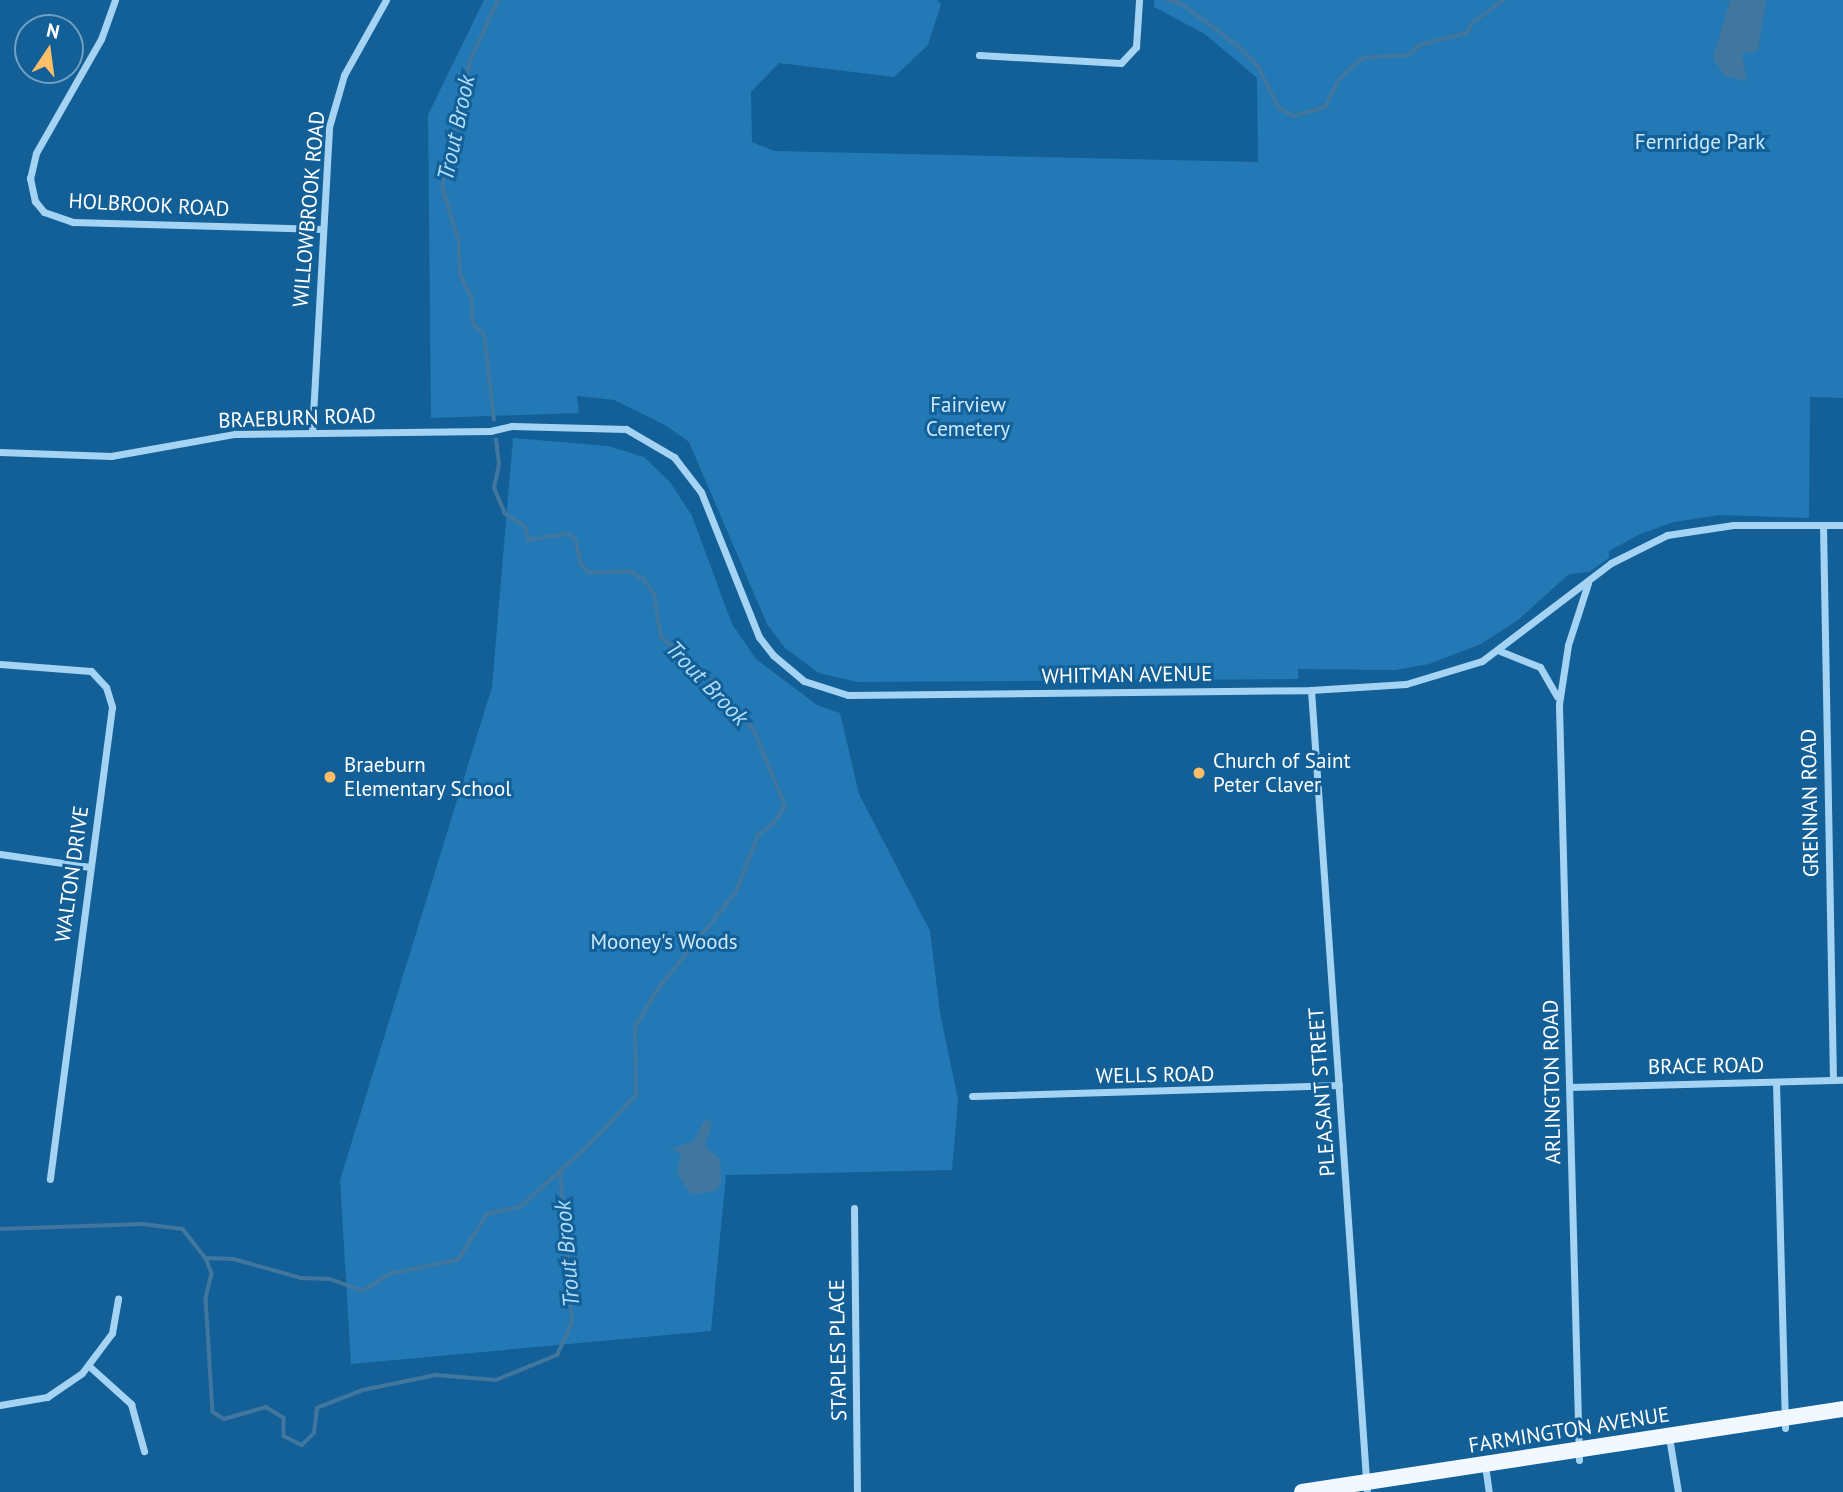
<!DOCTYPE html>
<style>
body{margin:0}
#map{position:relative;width:1843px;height:1492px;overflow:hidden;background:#136098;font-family:"PT Sans",sans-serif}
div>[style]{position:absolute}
.green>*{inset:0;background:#2279b5}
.water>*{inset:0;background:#41779f}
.stream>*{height:3.5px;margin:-1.75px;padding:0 1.75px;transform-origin:1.75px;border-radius:1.75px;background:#41779f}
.minor>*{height:7px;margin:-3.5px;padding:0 3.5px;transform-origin:3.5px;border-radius:3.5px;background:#a5d3f3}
.primary>*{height:16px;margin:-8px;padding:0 8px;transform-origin:8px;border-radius:8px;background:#f1f8ff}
.dots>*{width:19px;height:19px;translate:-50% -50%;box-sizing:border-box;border:4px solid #136098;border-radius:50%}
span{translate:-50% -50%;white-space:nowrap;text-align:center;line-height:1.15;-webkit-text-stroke:6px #136098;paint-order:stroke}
.park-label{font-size:21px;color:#cdeafd}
.street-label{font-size:21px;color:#fff}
.poi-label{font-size:21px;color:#fff}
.left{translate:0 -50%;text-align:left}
.water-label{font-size:23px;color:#b1ddfa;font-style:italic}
.north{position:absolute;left:14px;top:14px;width:70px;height:70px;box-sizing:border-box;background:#136098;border:2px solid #71a0c1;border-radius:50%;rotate:13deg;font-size:19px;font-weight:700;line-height:28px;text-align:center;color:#fff}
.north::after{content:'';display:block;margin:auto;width:24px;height:32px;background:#ffbe67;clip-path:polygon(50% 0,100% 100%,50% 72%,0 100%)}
</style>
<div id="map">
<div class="green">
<div style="clip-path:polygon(484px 0,937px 0,941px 4px,928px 45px,894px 77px,779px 63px,751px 92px,752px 142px,774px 151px,1258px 162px,1257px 78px,1205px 34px,1154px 7px,1154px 0,1843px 0,1843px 398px,1810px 397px,1809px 518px,1720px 515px,1674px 522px,1640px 534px,1609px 551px,1609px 558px,1589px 572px,1569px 574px,1518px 620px,1481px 644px,1429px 664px,1395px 670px,1298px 669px,1298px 679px,857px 682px,819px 673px,785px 648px,767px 624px,689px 442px,665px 425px,614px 400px,577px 396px,579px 413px,431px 418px,428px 115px)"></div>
<div style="clip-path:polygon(513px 438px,608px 446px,644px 457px,670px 482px,692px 516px,732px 624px,756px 659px,817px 705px,840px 713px,859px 794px,930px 931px,940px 1013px,958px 1099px,952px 1170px,726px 1175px,711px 1331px,351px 1364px,340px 1180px,492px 687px)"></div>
</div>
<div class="water">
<div style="clip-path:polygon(1730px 0,1766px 0,1758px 51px,1742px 53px,1747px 81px,1724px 76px,1713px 58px)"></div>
<div style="clip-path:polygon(705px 1119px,712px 1123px,705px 1146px,720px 1159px,721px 1184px,716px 1191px,691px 1195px,677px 1172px,681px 1154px,671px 1149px,694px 1141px)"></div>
</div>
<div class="stream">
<div style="left:1168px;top:0;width:15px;rotate:16deg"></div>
<div style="left:1182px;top:4px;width:69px;rotate:36.7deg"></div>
<div style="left:1237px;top:45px;width:30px;rotate:45deg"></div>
<div style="left:1258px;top:66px;width:47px;rotate:63.4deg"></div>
<div style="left:1279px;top:108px;width:17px;rotate:28deg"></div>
<div style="left:1294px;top:116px;width:32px;rotate:-16deg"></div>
<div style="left:1325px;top:107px;width:31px;rotate:-63deg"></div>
<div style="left:1339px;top:79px;width:32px;rotate:-41deg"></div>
<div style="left:1363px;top:58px;width:45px;rotate:-3.8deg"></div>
<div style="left:1408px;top:55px;width:16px;rotate:-40deg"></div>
<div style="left:1420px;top:45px;width:49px;rotate:-14.3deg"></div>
<div style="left:1467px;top:33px;width:11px;rotate:-63deg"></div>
<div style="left:1472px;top:23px;width:39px;rotate:-36deg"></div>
<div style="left:494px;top:420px;width:87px;rotate:-96.6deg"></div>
<div style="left:484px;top:334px;width:14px;rotate:-141deg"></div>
<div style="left:473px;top:325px;width:27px;rotate:-94deg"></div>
<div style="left:471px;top:298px;width:26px;rotate:-115deg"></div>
<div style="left:460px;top:274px;width:35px;rotate:-93deg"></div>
<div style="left:458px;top:239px;width:54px;rotate:-107.1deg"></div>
<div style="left:442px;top:187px;width:129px;rotate:-77.5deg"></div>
<div style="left:470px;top:61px;width:67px;rotate:-65.3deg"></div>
<div style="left:0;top:1229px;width:142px;rotate:-2deg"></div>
<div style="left:142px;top:1224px;width:41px;rotate:7deg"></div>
<div style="left:183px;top:1229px;width:37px;rotate:52deg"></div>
<div style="left:206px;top:1258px;width:28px;rotate:2deg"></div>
<div style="left:234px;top:1259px;width:70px;rotate:15.8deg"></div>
<div style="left:301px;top:1278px;width:29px;rotate:2deg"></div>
<div style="left:330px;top:1279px;width:35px;rotate:20deg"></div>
<div style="left:363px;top:1291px;width:31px;rotate:-33deg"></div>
<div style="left:389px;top:1274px;width:70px;rotate:-11.5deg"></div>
<div style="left:458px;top:1260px;width:54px;rotate:-57.8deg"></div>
<div style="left:487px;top:1214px;width:34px;rotate:-12deg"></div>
<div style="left:520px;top:1207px;width:91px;rotate:-41.9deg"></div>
<div style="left:588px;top:1146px;width:70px;rotate:-46.7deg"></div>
<div style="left:636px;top:1095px;width:68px;rotate:-90.8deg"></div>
<div style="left:635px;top:1027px;width:44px;rotate:-58.8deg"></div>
<div style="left:658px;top:989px;width:124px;rotate:-51.2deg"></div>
<div style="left:736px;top:892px;width:61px;rotate:-68.9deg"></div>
<div style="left:758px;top:835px;width:20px;rotate:-37deg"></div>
<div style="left:774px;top:823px;width:20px;rotate:-57deg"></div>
<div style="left:785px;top:806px;width:81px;rotate:-112.5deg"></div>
<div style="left:754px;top:731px;width:64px;rotate:-129.9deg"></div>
<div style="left:713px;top:682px;width:69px;rotate:-139.1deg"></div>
<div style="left:661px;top:637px;width:44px;rotate:-99.2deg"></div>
<div style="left:654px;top:594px;width:17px;rotate:-126deg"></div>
<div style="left:644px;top:580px;width:16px;rotate:-150deg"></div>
<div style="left:630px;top:572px;width:41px;rotate:178.6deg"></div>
<div style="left:589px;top:573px;width:11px;rotate:-135deg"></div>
<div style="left:581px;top:565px;width:27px;rotate:-103deg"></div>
<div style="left:575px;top:539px;width:9px;rotate:-148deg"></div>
<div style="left:567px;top:534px;width:39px;rotate:170deg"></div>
<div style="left:529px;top:541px;width:15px;rotate:-106deg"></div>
<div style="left:525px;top:527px;width:24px;rotate:-147deg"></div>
<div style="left:505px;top:514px;width:28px;rotate:-113deg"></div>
<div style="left:494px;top:488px;width:25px;rotate:-78deg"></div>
<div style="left:499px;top:464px;width:24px;rotate:-97deg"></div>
<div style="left:206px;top:1258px;width:17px;rotate:69deg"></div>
<div style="left:212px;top:1274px;width:25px;rotate:104deg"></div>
<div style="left:206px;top:1298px;width:114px;rotate:86.5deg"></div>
<div style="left:213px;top:1412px;width:13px;rotate:32deg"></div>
<div style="left:224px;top:1419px;width:44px;rotate:-15.9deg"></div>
<div style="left:266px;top:1407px;width:21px;rotate:31deg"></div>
<div style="left:284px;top:1418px;width:18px;rotate:90deg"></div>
<div style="left:284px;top:1436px;width:20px;rotate:27deg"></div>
<div style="left:302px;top:1445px;width:17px;rotate:-45deg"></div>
<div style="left:314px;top:1433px;width:25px;rotate:-83deg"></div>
<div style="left:317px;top:1408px;width:49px;rotate:-21.4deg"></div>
<div style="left:363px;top:1390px;width:75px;rotate:-11.6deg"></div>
<div style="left:436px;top:1375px;width:60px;rotate:4.8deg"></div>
<div style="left:496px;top:1380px;width:66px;rotate:-22.3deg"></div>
<div style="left:557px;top:1355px;width:35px;rotate:-65deg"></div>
<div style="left:572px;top:1323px;width:151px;rotate:-94.5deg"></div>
</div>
<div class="minor">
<div style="left:115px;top:0;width:41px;rotate:109.7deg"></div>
<div style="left:101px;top:39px;width:131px;rotate:119.7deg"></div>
<div style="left:36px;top:153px;width:26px;rotate:103deg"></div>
<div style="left:30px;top:178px;width:24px;rotate:78deg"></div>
<div style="left:35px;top:201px;width:14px;rotate:51deg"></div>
<div style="left:44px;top:212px;width:31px;rotate:19deg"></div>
<div style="left:73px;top:222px;width:249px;rotate:1.6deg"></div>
<div style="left:979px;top:55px;width:142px;rotate:3.2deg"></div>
<div style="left:1121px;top:63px;width:22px;rotate:-47deg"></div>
<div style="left:1136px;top:47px;width:47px;rotate:-86.3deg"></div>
<div style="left:312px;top:433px;width:306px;rotate:-86.8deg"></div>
<div style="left:329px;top:127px;width:54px;rotate:-73.9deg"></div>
<div style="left:344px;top:75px;width:86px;rotate:-60.8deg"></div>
<div style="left:0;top:452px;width:111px;rotate:2.1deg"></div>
<div style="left:111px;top:456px;width:126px;rotate:-10.1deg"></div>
<div style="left:235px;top:434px;width:255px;rotate:-0.7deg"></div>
<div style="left:490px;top:431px;width:23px;rotate:-13deg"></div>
<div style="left:512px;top:426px;width:114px;rotate:1.5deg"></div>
<div style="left:626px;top:429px;width:56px;rotate:30.3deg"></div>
<div style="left:674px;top:457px;width:44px;rotate:52.4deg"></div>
<div style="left:701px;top:492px;width:156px;rotate:68.2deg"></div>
<div style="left:759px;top:637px;width:23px;rotate:52deg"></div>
<div style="left:773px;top:655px;width:40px;rotate:40deg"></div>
<div style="left:804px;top:681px;width:46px;rotate:17.7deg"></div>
<div style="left:848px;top:695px;width:463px;rotate:-0.6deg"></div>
<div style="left:1311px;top:690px;width:95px;rotate:-3.6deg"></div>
<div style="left:1406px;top:684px;width:79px;rotate:-16.8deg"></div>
<div style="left:1482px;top:661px;width:162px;rotate:-37.2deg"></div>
<div style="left:1611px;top:563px;width:63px;rotate:-26.6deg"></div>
<div style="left:1667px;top:535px;width:67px;rotate:-8.6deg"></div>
<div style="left:1733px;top:525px;width:110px"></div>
<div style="left:1823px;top:525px;width:555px;rotate:88.97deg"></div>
<div style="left:1500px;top:651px;width:43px;rotate:21.8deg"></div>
<div style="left:1540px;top:667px;width:34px;rotate:60deg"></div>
<div style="left:0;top:664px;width:91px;rotate:4.4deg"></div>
<div style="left:91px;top:671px;width:22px;rotate:47deg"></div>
<div style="left:106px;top:687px;width:21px;rotate:73deg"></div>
<div style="left:112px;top:707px;width:476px;rotate:97.5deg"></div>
<div style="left:1311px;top:690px;width:804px;rotate:86.01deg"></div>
<div style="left:0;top:854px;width:91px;rotate:8.2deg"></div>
<div style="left:1776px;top:1082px;width:346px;rotate:88.5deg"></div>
<div style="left:1570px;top:1087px;width:273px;rotate:-1.5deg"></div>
<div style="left:972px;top:1096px;width:367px;rotate:-1.7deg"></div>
<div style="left:854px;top:1208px;width:284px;rotate:89.4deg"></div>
<div style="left:89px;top:1366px;width:57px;rotate:42.1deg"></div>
<div style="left:131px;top:1404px;width:49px;rotate:74.5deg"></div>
<div style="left:0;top:1405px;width:48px;rotate:-9.7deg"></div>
<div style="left:47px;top:1397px;width:42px;rotate:-34.4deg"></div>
<div style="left:82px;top:1373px;width:50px;rotate:-53.1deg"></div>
<div style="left:112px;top:1333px;width:35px;rotate:-80deg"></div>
<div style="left:1669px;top:1437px;width:56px;rotate:80.7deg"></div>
<div style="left:1579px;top:1460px;width:756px;rotate:-91.52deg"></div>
<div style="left:1559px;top:704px;width:60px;rotate:-81.3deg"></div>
<div style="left:1568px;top:645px;width:65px;rotate:-72.1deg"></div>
<div style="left:1485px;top:1465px;width:27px;rotate:82deg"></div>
</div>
<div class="primary">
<div style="left:1302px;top:1492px;width:547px;rotate:-8.72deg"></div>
</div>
<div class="dots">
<div style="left:1199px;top:773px;background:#ffbe67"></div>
<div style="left:330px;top:777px;background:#ffbe67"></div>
</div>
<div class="park-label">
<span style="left:1700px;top:142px">Fernridge Park</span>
<span style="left:968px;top:417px">Fairview<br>Cemetery</span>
<span style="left:664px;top:942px">Mooney's Woods</span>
</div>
<div class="street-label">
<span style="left:149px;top:205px;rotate:3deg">HOLBROOK ROAD</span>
<span style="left:309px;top:209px;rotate:-85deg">WILLOWBROOK ROAD</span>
<span style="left:297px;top:418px;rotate:-2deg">BRAEBURN ROAD</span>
<span style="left:1127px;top:675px;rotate:-1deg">WHITMAN AVENUE</span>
<span style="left:1810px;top:803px;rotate:-91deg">GRENNAN ROAD</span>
<span style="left:72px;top:874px;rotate:-82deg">WALTON DRIVE</span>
<span style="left:1706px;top:1066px;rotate:-1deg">BRACE ROAD</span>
<span style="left:1155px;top:1075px;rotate:-1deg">WELLS ROAD</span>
<span style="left:1552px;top:1082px;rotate:-91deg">ARLINGTON ROAD</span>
<span style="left:1322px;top:1092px;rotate:-94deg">PLEASANT STREET</span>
<span style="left:838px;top:1350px;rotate:-91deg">STAPLES PLACE</span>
<span style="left:1569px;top:1430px;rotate:-9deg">FARMINGTON AVENUE</span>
</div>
<div class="poi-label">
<span class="left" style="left:1213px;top:773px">Church of Saint<br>Peter Claver</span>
<span class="left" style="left:344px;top:777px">Braeburn<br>Elementary School</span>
</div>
<div class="water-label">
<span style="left:456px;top:128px;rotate:-78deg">Trout Brook</span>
<span style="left:707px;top:683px;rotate:46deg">Trout Brook</span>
<span style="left:567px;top:1254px;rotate:-95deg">Trout Brook</span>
</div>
<div class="north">N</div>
</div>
